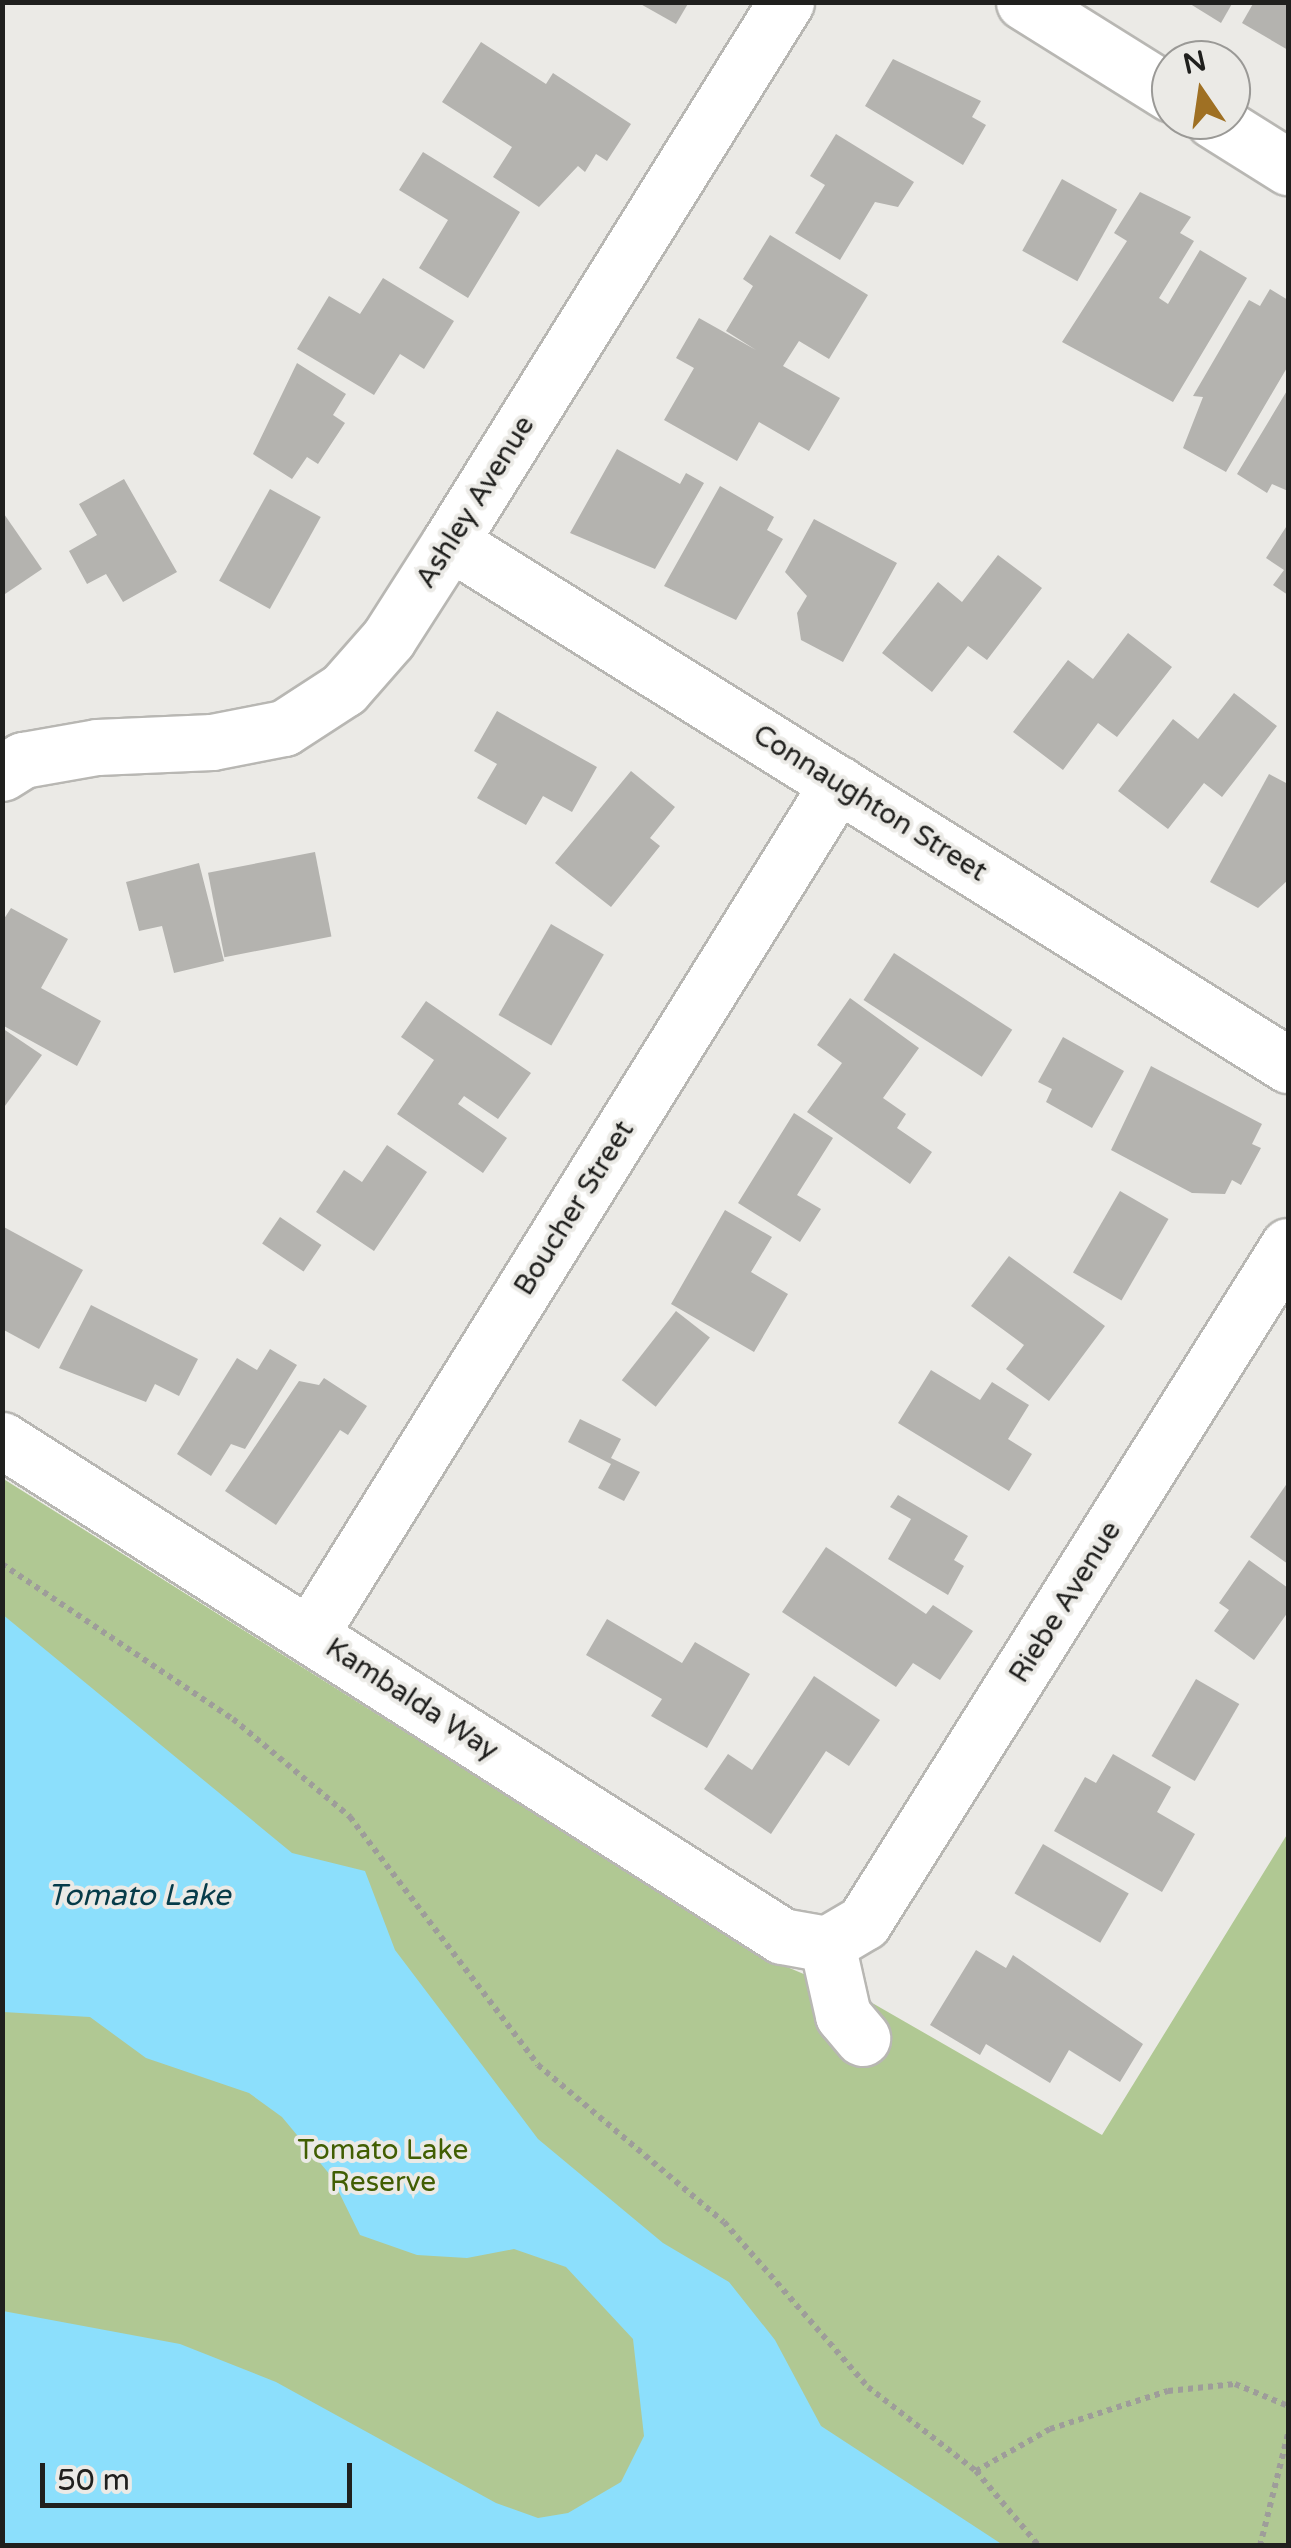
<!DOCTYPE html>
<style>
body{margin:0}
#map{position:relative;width:1291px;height:2548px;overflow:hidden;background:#ebeae6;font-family:"Varela Round",sans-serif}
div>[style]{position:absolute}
.green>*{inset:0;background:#b0c893}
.water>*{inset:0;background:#8cdffc}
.building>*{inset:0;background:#b4b3af;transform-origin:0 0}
.path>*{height:6px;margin-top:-3px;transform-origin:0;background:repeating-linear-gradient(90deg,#9e9d9a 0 5px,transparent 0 10px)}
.roads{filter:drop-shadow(2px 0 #b8b7b3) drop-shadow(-2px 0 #b8b7b3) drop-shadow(0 2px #b8b7b3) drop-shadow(0 -2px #b8b7b3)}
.minor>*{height:55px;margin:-27.5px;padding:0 27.5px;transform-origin:27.5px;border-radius:27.5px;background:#fff}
span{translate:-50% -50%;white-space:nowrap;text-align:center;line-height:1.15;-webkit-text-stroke:8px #ebeae6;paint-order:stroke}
.street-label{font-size:28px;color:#20201e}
.park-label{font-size:28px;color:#415e02}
.water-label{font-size:30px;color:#063b49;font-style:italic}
.frame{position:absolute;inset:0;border:5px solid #20201e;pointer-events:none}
.north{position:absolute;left:1151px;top:40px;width:100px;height:100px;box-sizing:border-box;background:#ebeae6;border:2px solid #9a9996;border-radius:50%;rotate:347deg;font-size:28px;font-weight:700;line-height:40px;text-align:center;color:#20201e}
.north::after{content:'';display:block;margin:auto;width:35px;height:45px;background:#9f7023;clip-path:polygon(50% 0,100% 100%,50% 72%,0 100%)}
.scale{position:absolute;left:40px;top:2463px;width:312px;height:45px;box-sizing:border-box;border:5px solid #20201e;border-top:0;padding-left:12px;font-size:30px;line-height:35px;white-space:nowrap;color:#20201e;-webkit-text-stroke:8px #ebeae6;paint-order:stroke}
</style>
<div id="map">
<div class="green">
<div style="clip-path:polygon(2px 1478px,759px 1955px,874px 2004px,1102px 2135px,1288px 1833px,1288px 2545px,3px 2545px)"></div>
</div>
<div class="water">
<div style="clip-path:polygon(2px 1614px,292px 1853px,365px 1871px,395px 1950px,538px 2139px,663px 2243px,729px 2282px,775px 2340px,821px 2426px,1003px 2545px,3px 2545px,3px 2311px,180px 2344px,276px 2382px,496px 2503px,538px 2518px,568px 2513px,621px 2482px,644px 2436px,633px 2339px,566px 2267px,514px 2249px,467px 2258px,417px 2255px,360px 2235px,331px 2176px,282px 2117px,249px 2093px,146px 2058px,90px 2017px,3px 2012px)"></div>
</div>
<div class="building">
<div style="clip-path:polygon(637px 2px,689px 2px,676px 24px)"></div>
<div style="clip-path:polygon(1187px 2px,1233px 2px,1221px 23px)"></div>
<div style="clip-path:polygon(1254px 2px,1288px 2px,1288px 50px,1242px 23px)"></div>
<div style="clip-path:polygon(481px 42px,546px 84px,553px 73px,631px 124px,607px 161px,596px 154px,585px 172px,578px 166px,539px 207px,493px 177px,512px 147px,442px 102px)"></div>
<div style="clip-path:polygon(893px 59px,981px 101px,972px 117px,986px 125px,963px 165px,865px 106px)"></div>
<div style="clip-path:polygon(836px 134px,914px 182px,898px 207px,875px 202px,840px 260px,795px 233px,825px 185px,810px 176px)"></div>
<div style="clip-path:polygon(423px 152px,520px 212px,468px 298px,419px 268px,448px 220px,399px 190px)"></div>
<div style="left:1062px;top:179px;width:63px;height:82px;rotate:29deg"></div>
<div style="clip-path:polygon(1140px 192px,1191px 217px,1180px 233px,1194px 241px,1159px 298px,1168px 304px,1200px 250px,1247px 278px,1173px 402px,1062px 342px,1127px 241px,1114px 233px)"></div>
<div style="clip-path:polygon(770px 235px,868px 295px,829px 359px,799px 341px,783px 366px,840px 398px,809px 451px,759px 422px,737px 461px,664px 420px,694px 368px,676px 358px,699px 318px,756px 350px,726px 331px,753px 286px,743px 279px)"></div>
<div style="clip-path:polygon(383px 278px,454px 321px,424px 369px,400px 354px,374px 395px,297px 349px,329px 296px,360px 314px)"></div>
<div style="clip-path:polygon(1270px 289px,1288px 300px,1288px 366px,1226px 472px,1183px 448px,1203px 397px,1193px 396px,1249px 300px,1260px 306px)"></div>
<div style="clip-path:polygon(297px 363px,346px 394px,333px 415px,345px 423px,318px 464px,307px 457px,292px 479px,253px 454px)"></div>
<div style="clip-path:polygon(1288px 389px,1288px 491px,1272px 484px,1267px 493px,1237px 474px)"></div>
<div style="clip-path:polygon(617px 449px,680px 484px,686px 473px,704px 483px,655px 569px,570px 533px)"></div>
<div style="clip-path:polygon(124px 479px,177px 572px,123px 602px,106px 574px,87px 584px,69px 551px,97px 535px,79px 504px)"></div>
<div style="clip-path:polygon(720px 486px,774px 517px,767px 530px,783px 539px,736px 620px,664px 586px)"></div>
<div style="left:270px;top:489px;width:58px;height:105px;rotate:29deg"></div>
<div style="clip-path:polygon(2px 511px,42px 569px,2px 596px)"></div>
<div style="clip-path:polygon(814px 519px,897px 563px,843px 662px,801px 640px,797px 613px,807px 596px,785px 572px)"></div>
<div style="clip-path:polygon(1288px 524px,1288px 595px,1273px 585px,1284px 570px,1266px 558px)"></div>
<div style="clip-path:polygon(998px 555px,1042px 588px,987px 660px,968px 646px,932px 692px,882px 653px,938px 582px,962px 602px)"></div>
<div style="clip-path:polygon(1128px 633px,1172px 667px,1117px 737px,1098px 723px,1063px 770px,1013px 732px,1068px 660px,1093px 679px)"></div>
<div style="clip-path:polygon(1234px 693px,1277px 726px,1222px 797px,1204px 783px,1168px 829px,1118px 791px,1173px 719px,1198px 739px)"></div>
<div style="clip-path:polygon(497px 711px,597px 767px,572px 812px,543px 796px,526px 825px,477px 798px,497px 764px,474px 751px)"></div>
<div style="clip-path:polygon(631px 771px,675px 807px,650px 838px,660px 846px,611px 907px,555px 863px)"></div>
<div style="clip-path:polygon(1269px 774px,1288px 784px,1288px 880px,1258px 908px,1210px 882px)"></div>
<div style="left:315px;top:852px;width:86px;height:109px;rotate:79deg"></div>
<div style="clip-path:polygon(199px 863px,224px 961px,174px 973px,162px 926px,139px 931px,126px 882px)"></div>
<div style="clip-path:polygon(11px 908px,68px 939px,41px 988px,101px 1021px,77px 1066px,2px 1025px,2px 922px)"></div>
<div style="left:551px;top:924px;width:61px;height:105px;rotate:30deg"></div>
<div style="left:894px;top:953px;width:141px;height:56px;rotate:33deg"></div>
<div style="clip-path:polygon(850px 998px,919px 1048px,883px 1098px,906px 1114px,897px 1128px,932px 1152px,910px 1184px,807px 1112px,842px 1063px,817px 1045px)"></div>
<div style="clip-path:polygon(426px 1001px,531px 1073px,498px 1119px,464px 1096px,458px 1104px,507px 1138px,483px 1173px,397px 1114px,434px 1060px,401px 1037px)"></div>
<div style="clip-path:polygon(2px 1028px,42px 1055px,2px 1110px)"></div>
<div style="clip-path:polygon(1063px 1037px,1124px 1071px,1092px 1128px,1046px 1102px,1052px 1089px,1038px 1082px)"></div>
<div style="clip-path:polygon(1151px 1066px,1262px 1124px,1252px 1144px,1261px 1148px,1241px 1185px,1232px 1180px,1225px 1194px,1192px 1193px,1111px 1150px)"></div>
<div style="clip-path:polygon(794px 1113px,833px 1138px,797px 1195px,821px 1209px,800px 1242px,738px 1203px)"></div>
<div style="clip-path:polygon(387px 1145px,427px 1172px,374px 1251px,316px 1212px,344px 1170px,362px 1182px)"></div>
<div style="left:1120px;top:1191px;width:56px;height:94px;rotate:30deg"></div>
<div style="clip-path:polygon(725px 1210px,772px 1237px,751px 1272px,788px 1294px,754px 1352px,671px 1304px)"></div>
<div style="left:280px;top:1217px;width:50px;height:32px;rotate:34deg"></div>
<div style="clip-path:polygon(2px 1226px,83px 1270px,39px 1349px,2px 1329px)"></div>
<div style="clip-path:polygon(1009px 1256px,1105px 1326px,1049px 1401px,1006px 1369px,1024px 1345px,971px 1306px)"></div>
<div style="clip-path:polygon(91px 1305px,198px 1359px,179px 1396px,155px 1384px,146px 1402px,59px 1368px)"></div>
<div style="left:676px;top:1311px;width:43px;height:88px;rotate:38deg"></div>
<div style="clip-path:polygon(270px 1349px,297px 1365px,245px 1449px,231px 1444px,211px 1476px,177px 1454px,237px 1358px,257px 1370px)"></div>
<div style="clip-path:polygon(931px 1370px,980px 1400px,992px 1382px,1029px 1405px,1008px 1439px,1032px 1454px,1009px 1491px,898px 1423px)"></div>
<div style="clip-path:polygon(324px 1378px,367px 1406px,348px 1435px,340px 1430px,276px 1525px,225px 1491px,299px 1381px,319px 1385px)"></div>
<div style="clip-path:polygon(580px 1419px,621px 1439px,611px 1458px,640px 1472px,624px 1501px,598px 1488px,611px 1464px,568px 1442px)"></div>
<div style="clip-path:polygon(1288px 1482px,1288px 1564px,1250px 1537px)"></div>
<div style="clip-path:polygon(898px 1495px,968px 1536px,954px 1560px,964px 1566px,948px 1595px,888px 1559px,911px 1519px,890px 1507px)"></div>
<div style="clip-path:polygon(826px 1547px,926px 1614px,933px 1605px,973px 1631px,940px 1680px,913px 1663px,896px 1687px,782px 1612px)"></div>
<div style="clip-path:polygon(1249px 1560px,1288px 1588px,1288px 1612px,1254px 1660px,1214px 1631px,1229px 1610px,1219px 1603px)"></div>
<div style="clip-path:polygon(607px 1619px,682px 1663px,695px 1642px,750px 1674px,707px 1748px,651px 1716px,662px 1699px,586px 1655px)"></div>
<div style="clip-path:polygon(814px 1676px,880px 1720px,849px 1766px,826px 1751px,771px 1834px,704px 1789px,728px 1754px,752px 1770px)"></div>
<div style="left:1196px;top:1679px;width:50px;height:89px;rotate:30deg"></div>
<div style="clip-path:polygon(1113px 1754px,1171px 1787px,1157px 1812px,1195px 1834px,1162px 1892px,1054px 1831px,1085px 1777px,1096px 1783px)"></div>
<div style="left:1043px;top:1844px;width:99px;height:57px;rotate:30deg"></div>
<div style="clip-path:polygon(976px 1950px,1006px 1968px,1013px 1955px,1143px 2044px,1120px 2082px,1069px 2050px,1050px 2083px,986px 2044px,980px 2055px,930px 2025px)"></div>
</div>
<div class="path">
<div style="left:2px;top:1564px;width:278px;rotate:33.9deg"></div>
<div style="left:233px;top:1719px;width:153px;rotate:39.9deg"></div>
<div style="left:350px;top:1817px;width:311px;rotate:52.8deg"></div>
<div style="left:538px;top:2065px;width:243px;rotate:40.2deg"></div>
<div style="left:724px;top:2222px;width:219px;rotate:48.9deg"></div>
<div style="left:868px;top:2387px;width:137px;rotate:37.9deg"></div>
<div style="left:976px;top:2471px;width:85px;rotate:-29.6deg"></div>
<div style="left:1050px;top:2429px;width:124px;rotate:-17.9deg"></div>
<div style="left:1168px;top:2391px;width:67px;rotate:-6deg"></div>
<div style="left:1235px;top:2384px;width:57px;rotate:22.5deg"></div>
<div style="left:976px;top:2471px;width:98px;rotate:50deg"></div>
<div style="left:1260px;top:2546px;width:115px;rotate:-76deg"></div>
</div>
<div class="roads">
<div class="minor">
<div style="left:1024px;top:2px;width:173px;rotate:32deg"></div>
<div style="left:1213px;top:120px;width:89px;rotate:32.1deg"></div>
<div style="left:450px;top:542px;width:988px;rotate:31.97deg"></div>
<div style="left:2px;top:773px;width:25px;rotate:-32deg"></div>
<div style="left:23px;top:760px;width:75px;rotate:-10deg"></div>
<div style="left:97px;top:747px;width:115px;rotate:-2.5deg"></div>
<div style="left:212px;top:742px;width:73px;rotate:-11deg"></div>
<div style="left:284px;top:728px;width:72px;rotate:-33deg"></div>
<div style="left:344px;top:689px;width:67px;rotate:-48.7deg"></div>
<div style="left:388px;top:639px;width:115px;rotate:-57.4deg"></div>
<div style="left:450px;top:542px;width:636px;rotate:-58.11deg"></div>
<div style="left:2px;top:1440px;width:924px;rotate:32.45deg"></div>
<div style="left:782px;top:1936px;width:46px;rotate:10.1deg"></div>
<div style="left:310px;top:1634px;width:1001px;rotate:-58.18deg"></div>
<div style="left:827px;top:1944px;width:43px;rotate:-30.7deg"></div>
<div style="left:864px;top:1922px;width:798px;rotate:-57.9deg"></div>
<div style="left:827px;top:1944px;width:73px;rotate:77.3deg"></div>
<div style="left:843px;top:2015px;width:30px;rotate:50deg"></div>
</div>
</div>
<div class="street-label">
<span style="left:475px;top:502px;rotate:-58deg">Ashley Avenue</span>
<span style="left:870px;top:803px;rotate:32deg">Connaughton Street</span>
<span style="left:574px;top:1208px;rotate:-58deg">Boucher Street</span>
<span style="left:1065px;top:1602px;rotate:-58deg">Riebe Avenue</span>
<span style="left:412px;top:1699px;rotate:33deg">Kambalda Way</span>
</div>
<div class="park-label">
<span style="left:383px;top:2166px">Tomato Lake<br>Reserve</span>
</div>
<div class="water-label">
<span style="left:139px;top:1896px">Tomato Lake</span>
</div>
<div class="frame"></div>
<div class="north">N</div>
<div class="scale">50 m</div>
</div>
